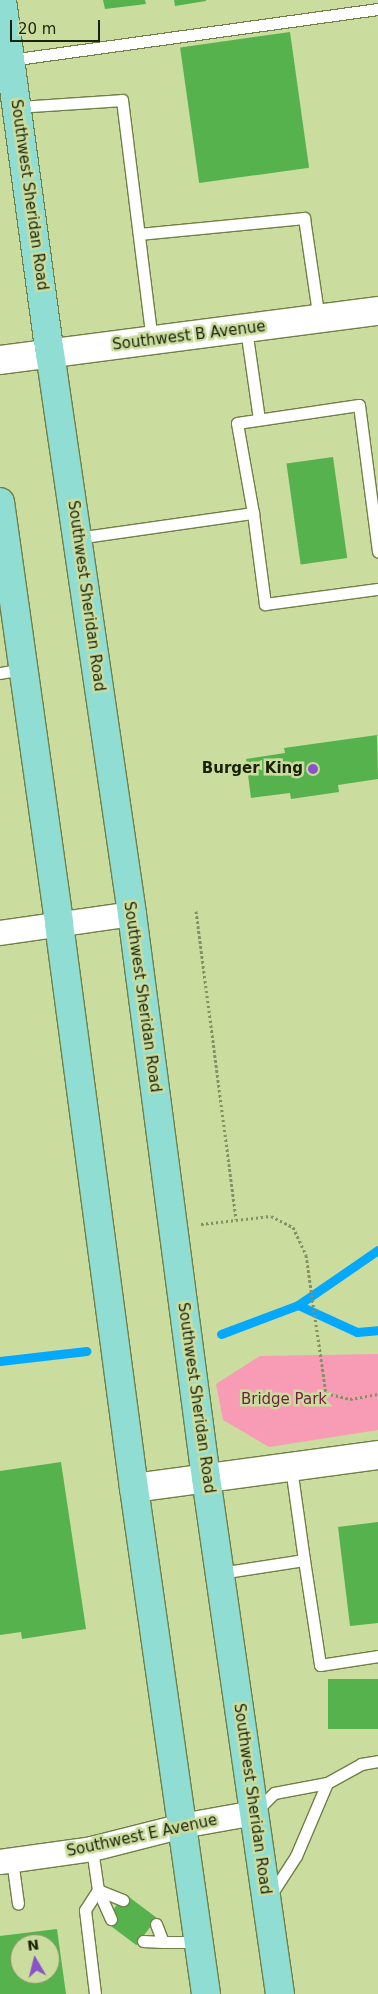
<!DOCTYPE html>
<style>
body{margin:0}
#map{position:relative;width:378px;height:1994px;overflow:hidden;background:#cadd9f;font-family:"DejaVu Sans",sans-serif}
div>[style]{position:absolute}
.green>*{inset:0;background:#f89cb5}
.stream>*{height:9px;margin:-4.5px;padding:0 4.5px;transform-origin:4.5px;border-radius:4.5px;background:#06a8fc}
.building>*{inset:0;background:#55b24d;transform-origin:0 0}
.path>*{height:3px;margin-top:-1.5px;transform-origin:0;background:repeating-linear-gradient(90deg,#849263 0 2.5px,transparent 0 5px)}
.roads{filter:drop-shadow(1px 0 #6f8046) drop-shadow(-1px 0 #6f8046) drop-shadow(0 1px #6f8046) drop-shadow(0 -1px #6f8046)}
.service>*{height:11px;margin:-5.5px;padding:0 5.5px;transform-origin:5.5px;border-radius:5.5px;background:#fff}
.minor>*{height:24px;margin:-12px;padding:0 12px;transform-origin:12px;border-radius:12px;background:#fff}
.tertiary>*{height:28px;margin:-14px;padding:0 14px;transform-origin:14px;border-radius:14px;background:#fff}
.primary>*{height:28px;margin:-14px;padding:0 14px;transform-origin:14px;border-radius:14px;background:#90ddd3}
.dots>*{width:14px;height:14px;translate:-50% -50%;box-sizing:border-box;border:2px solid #cadd9f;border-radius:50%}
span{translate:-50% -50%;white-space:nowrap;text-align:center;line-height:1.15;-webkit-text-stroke:5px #cadd9f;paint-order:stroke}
.street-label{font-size:15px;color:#1b2209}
.poi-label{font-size:15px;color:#1b2209;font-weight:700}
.right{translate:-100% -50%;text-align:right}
.park-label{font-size:15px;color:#6f1e3c}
.north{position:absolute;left:10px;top:1934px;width:50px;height:50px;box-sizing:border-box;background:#cadd9f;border:1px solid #849263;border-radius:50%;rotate:352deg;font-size:14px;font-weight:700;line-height:20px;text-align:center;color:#1b2209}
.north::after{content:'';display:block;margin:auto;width:18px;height:22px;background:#8a53ca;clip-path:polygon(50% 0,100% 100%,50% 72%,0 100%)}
.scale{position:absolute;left:10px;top:20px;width:90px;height:22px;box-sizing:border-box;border:2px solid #1b2209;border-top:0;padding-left:6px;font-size:15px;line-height:18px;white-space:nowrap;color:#1b2209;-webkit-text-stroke:4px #cadd9f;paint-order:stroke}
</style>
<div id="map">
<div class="green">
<div style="clip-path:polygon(378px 1354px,378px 1430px,269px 1447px,223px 1420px,216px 1384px,260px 1356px)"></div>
</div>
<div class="stream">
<div style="left:298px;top:1305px;width:65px;rotate:24.6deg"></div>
<div style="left:357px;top:1332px;width:21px;rotate:-5deg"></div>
<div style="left:221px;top:1334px;width:82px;rotate:-20.6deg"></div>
<div style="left:298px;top:1305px;width:97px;rotate:-34.5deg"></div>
<div style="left:0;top:1361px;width:87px;rotate:-6.6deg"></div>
</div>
<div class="building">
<div style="clip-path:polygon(103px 0,145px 0,146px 4px,105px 9px)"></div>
<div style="clip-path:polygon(174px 0,206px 0,206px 1px,175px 6px)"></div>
<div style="left:290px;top:32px;width:137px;height:111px;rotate:82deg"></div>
<div style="left:333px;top:457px;width:102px;height:47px;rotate:82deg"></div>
<div style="clip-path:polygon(377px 735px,378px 779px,338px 785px,339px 792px,291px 799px,290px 793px,251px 798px,246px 759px,285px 753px,284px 748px)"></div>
<div style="clip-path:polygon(61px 1462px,86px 1629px,22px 1639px,21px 1632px,0 1635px,0 1471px)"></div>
<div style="clip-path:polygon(378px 1522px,378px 1623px,350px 1626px,338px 1527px)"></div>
<div style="left:378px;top:1679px;width:50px;height:50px;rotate:90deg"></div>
<div style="left:125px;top:1894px;width:40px;height:34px;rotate:37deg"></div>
<div style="clip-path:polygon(evenodd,57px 1929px,66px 1994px,0 1994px,0 1936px,57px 1929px,20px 1944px,50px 1944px,50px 1974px,20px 1974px,20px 1944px)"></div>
</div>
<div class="path">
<div style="left:196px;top:911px;width:311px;rotate:82.6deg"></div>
<div style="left:201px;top:1224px;width:70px;rotate:-6.5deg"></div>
<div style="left:271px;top:1216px;width:25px;rotate:27deg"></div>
<div style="left:293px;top:1227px;width:31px;rotate:65deg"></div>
<div style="left:306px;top:1255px;width:139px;rotate:81.8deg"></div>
<div style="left:326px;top:1393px;width:25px;rotate:14deg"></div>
<div style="left:350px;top:1399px;width:28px;rotate:-10deg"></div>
</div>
<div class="roads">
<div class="service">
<div style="left:10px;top:60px;width:372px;rotate:-7.9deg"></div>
<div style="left:17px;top:107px;width:105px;rotate:-3.8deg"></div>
<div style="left:122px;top:100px;width:243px;rotate:82.9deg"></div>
<div style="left:139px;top:234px;width:166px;rotate:-5.5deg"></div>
<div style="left:304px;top:218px;width:102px;rotate:81.6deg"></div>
<div style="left:246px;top:329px;width:91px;rotate:81.8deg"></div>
<div style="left:253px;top:513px;width:92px;rotate:82.5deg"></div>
<div style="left:265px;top:604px;width:114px;rotate:-7.6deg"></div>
<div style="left:77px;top:538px;width:178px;rotate:-8.1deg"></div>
<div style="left:253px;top:513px;width:91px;rotate:-100.1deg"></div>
<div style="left:237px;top:423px;width:123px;rotate:-8.4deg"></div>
<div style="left:359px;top:405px;width:148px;rotate:82.6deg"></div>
<div style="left:0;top:673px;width:23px;rotate:-10deg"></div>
<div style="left:304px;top:1560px;width:106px;rotate:81.3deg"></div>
<div style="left:320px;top:1665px;width:59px;rotate:-8.8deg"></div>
<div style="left:220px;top:1573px;width:85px;rotate:-8.8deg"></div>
<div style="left:304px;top:1560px;width:94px;rotate:-98deg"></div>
<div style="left:256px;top:1811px;width:25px;rotate:-45deg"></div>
<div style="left:274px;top:1793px;width:54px;rotate:-10.7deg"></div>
<div style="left:327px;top:1783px;width:39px;rotate:-29deg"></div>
<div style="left:361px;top:1764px;width:17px;rotate:-10deg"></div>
<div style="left:92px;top:1849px;width:41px;rotate:81.7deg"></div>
<div style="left:98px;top:1890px;width:24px;rotate:123deg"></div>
<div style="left:85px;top:1910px;width:85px;rotate:83.2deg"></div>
<div style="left:12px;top:1860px;width:44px;rotate:82.2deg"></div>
<div style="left:98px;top:1890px;width:32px;rotate:66deg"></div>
<div style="left:98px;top:1890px;width:27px;rotate:22deg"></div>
<div style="left:270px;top:1896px;width:48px;rotate:-57deg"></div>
<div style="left:296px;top:1856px;width:79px;rotate:-67deg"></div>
<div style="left:156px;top:1924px;width:19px;rotate:69deg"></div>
<div style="left:163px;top:1942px;width:36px"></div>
<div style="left:143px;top:1941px;width:20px;rotate:3deg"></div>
</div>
<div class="minor">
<div style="left:0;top:933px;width:133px;rotate:-8.2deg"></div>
<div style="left:0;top:1862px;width:93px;rotate:-8deg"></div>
<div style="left:92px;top:1849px;width:93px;rotate:-14.3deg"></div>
<div style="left:182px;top:1826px;width:73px;rotate:-10.2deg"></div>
</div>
<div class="tertiary">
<div style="left:0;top:360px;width:381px;rotate:-7.4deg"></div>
<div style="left:134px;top:1488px;width:246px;rotate:-7.7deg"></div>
</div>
<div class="primary">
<div style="left:2px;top:0;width:356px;rotate:82.3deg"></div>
<div style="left:50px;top:353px;width:567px;rotate:81.68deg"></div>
<div style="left:132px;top:914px;width:569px;rotate:82.53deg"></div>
<div style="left:206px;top:1478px;width:521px;rotate:81.84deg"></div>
<div style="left:0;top:502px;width:426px;rotate:82deg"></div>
<div style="left:59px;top:924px;width:569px;rotate:82.43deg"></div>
<div style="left:134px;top:1488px;width:511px;rotate:81.9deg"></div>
</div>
</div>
<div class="dots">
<div style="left:313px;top:769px;background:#8a53ca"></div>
</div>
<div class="street-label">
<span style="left:29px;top:195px;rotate:82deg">Southwest Sheridan Road</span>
<span style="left:189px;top:336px;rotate:-7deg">Southwest B Avenue</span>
<span style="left:86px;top:596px;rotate:82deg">Southwest Sheridan Road</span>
<span style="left:142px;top:997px;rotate:82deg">Southwest Sheridan Road</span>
<span style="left:196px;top:1398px;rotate:82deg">Southwest Sheridan Road</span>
<span style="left:252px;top:1799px;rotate:82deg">Southwest Sheridan Road</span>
<span style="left:142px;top:1836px;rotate:-12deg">Southwest E Avenue</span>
</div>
<div class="poi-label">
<span class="right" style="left:303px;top:769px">Burger King</span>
</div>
<div class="park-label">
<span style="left:284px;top:1400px">Bridge Park</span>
</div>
<div class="north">N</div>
<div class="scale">20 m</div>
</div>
